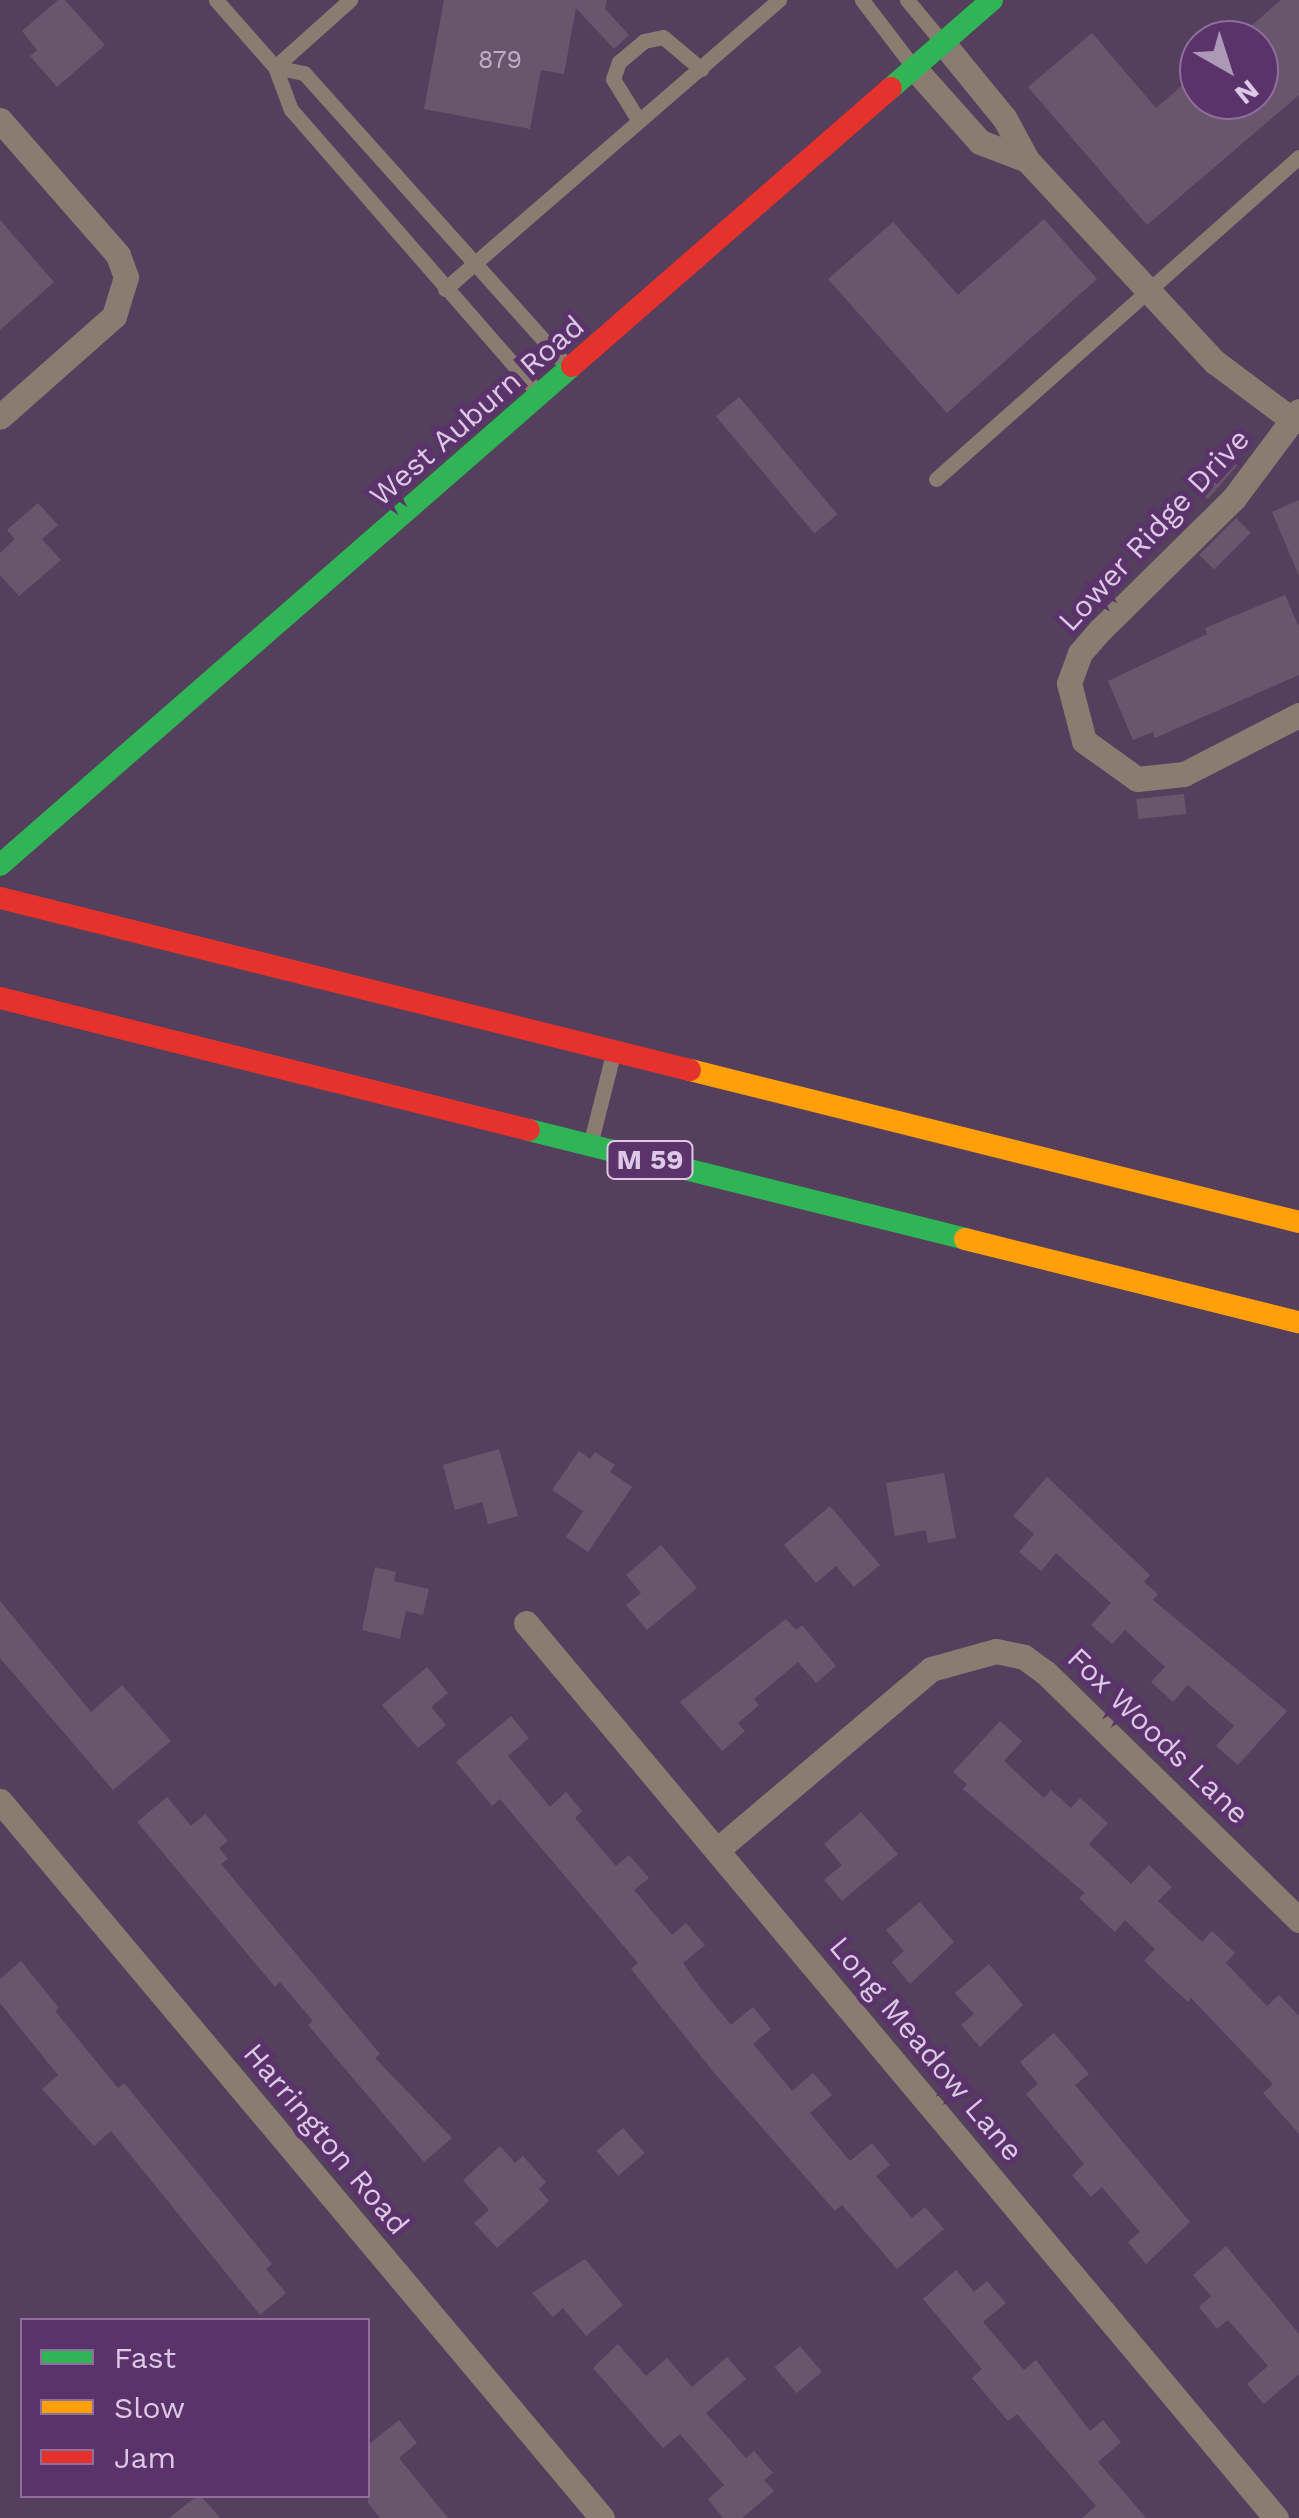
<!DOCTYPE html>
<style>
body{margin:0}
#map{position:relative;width:1299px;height:2518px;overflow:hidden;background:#54405c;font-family:"Work Sans",sans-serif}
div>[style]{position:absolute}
.building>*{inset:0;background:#6a566c;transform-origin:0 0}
.lane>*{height:15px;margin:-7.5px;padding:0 7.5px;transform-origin:7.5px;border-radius:7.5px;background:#8a7c71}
.street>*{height:25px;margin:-12.5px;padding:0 12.5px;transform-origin:12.5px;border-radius:12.5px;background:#8a7c71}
.fast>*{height:22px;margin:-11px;padding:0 11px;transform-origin:11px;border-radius:11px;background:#30b455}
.slow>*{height:22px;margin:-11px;padding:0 11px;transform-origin:11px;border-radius:11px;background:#ff9f0a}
.jam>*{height:22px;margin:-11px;padding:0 11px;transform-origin:11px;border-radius:11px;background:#e5322d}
span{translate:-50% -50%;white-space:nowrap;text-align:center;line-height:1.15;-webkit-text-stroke:10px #593369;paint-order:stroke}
.number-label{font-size:25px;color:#c1acc9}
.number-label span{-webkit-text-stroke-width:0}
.shield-label span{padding:2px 8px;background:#593369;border:2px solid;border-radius:8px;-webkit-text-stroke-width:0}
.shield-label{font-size:28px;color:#dec8e8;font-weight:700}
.street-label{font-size:30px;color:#dec8e8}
.legend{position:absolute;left:20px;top:2318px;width:350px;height:180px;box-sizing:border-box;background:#593369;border:2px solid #8e6f9c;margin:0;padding:12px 18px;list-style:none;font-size:30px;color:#dec8e8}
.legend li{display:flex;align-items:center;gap:20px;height:50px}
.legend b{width:50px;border:2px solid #8e6f9c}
.north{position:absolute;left:1179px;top:20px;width:100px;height:100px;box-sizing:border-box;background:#593369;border:2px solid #8e6f9c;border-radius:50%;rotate:141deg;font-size:28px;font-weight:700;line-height:40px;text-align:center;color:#dec8e8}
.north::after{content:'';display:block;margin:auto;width:35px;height:45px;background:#ae98b7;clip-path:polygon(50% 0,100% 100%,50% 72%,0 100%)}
</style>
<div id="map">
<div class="building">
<div style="clip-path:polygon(58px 0,65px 0,105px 45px,57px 87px,30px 56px,37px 50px,22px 31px)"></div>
<div style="clip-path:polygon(444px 0,607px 0,605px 9px,629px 35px,614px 49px,576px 8px,564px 74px,541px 70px,530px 129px,424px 109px)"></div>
<div style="clip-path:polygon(1281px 0,1299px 0,1299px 95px,1147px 225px,1028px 87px,1092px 33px,1156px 108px,1199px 71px,1199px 100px,1259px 100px,1259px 40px,1235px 40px)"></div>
<div style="clip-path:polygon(1044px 219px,1097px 279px,947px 413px,828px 279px,893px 222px,958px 295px)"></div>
<div style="clip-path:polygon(0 220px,54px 282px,0 330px)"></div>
<div style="left:739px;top:397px;width:153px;height:30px;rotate:50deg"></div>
<div style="clip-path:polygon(1225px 447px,1240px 462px,1208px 499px,1190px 482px)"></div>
<div style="clip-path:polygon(1299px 500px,1299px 576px,1272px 512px)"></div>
<div style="clip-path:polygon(38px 503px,58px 525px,42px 539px,61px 560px,19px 596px,0 575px,0 553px,15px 539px,7px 530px)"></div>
<div style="left:1236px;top:518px;width:21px;height:52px;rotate:45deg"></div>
<div style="clip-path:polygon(1285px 595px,1299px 627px,1299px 675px,1155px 738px,1153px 732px,1133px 740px,1108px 681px,1207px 634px,1205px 628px)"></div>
<div style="left:1184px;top:794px;width:20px;height:48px;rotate:84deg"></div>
<div style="clip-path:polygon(499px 1449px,518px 1516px,488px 1524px,482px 1502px,455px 1510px,443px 1465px)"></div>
<div style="clip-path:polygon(579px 1451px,590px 1459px,595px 1452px,615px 1465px,610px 1472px,632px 1487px,588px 1552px,566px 1537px,583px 1511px,552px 1490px)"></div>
<div style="clip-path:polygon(944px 1473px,956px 1538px,928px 1543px,926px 1530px,895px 1536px,886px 1483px)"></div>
<div style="clip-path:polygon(1047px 1477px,1150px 1575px,1144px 1582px,1158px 1594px,1153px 1600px,1287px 1711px,1238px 1765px,1216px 1746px,1234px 1726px,1188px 1685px,1173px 1702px,1151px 1682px,1165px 1667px,1125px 1630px,1112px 1644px,1091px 1625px,1111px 1603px,1056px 1553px,1041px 1571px,1019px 1552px,1034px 1534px,1013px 1516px)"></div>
<div style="clip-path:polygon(830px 1506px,880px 1565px,854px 1587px,836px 1566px,816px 1583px,784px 1545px)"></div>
<div style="clip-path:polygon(661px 1545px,697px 1588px,647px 1630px,626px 1605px,641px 1593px,626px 1575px)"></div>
<div style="clip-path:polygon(375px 1567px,396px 1572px,394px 1581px,429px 1589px,423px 1615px,406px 1611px,400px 1639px,362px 1630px)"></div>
<div style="clip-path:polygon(0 1601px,91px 1712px,122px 1685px,171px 1741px,113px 1790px,0 1658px)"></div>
<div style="clip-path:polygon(786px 1619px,796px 1630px,802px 1625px,836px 1666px,816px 1683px,798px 1662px,754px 1699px,759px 1705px,738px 1723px,745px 1731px,722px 1751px,680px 1702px)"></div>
<div style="clip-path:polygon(427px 1667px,448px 1693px,431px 1707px,446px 1725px,418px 1748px,382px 1705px)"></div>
<div style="clip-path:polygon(511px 1716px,529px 1738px,508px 1756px,550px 1807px,566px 1792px,582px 1811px,575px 1818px,616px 1866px,629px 1855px,649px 1878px,634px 1890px,672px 1935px,686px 1923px,705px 1945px,683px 1963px,699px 1986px,731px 2025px,753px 2007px,771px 2029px,753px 2044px,792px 2091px,813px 2073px,832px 2095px,810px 2113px,850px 2161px,872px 2143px,890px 2165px,876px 2176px,912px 2218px,925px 2207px,944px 2229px,897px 2269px,842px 2205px,835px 2211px,716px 2075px,631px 1969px,638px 1963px,500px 1799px,492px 1806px,456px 1762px)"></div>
<div style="clip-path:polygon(1000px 1721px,1022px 1741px,1004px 1761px,1044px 1798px,1051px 1790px,1071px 1808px,1080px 1798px,1108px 1823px,1089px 1844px,1131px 1884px,1149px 1865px,1172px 1887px,1158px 1901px,1202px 1942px,1212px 1931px,1235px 1953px,1226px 1963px,1267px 2006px,1279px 1995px,1299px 2016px,1299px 2134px,1263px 2093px,1273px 2084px,1191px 1998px,1188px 2002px,1144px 1961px,1155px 1949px,1125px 1920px,1115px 1932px,1079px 1898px,1085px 1893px,963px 1789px,967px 1784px,953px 1772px)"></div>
<div style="clip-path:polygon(167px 1797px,191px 1826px,205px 1814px,228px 1841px,219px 1848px,228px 1859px,221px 1864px,380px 2054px,375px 2058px,452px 2138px,424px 2162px,308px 2025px,313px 2021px,280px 1982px,275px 1987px,137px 1822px)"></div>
<div style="clip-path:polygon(861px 1812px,898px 1854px,842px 1901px,824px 1880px,842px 1865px,824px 1844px)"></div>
<div style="clip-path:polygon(920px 1902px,954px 1942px,910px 1984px,892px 1962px,904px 1951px,886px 1930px)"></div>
<div style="clip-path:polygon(21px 1961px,59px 2008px,55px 2011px,118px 2088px,124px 2083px,272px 2264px,266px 2269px,286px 2293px,260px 2315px,111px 2131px,94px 2146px,42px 2089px,58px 2075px,0 2003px,0 1979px)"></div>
<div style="clip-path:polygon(989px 1964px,1023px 2005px,980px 2047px,961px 2025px,974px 2014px,955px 1993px)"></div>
<div style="clip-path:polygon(1054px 2033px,1089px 2074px,1075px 2085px,1190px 2222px,1146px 2264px,1128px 2242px,1140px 2232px,1102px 2187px,1091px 2197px,1072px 2175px,1084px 2164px,1026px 2094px,1038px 2084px,1020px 2062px)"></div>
<div style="left:623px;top:2128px;width:33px;height:35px;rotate:49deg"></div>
<div style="clip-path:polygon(500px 2146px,515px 2163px,523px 2156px,546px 2182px,539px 2189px,549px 2201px,497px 2248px,474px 2223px,489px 2210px,463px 2180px)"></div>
<div style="clip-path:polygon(1226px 2246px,1299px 2334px,1299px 2374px,1264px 2404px,1247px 2384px,1268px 2366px,1228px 2320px,1217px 2329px,1199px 2307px,1211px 2296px,1193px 2275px)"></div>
<div style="clip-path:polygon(585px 2259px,623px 2305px,586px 2336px,563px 2308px,553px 2317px,532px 2293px)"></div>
<div style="clip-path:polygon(956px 2270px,974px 2292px,987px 2281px,1006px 2303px,983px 2322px,1024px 2370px,1036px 2360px,1090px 2431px,1103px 2420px,1121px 2442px,1098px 2462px,1146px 2518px,1082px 2518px,1096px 2506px,1017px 2414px,1008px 2421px,972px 2378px,982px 2369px,923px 2299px)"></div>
<div style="clip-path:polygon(618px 2344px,646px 2376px,667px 2358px,692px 2387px,727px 2357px,746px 2379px,706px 2413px,746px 2458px,754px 2451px,773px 2473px,764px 2480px,774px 2491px,742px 2518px,723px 2518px,708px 2499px,724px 2485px,680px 2434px,663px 2448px,593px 2368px)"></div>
<div style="left:800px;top:2346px;width:34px;height:33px;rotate:50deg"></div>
<div style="clip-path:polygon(399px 2420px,417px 2443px,399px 2458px,448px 2518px,380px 2518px,368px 2503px,368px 2445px)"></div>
<div style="clip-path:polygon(201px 2496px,220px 2518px,169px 2518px,197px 2496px)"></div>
</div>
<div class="lane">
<div style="left:216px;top:0;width:89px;rotate:48.6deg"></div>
<div style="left:275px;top:67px;width:101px;rotate:-41.8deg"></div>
<div style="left:862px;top:0;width:86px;rotate:52.6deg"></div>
<div style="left:907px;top:0;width:56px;rotate:50.1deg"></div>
<div style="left:639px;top:121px;width:49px;rotate:-121.8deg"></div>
<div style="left:613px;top:79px;width:18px;rotate:-71deg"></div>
<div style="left:619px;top:62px;width:33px;rotate:-40deg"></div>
<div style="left:644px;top:41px;width:19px;rotate:-12deg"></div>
<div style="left:663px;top:37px;width:50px;rotate:40.1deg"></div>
<div style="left:445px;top:289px;width:442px;rotate:-40.9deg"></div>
<div style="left:540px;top:395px;width:378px;rotate:-131.1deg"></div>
<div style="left:291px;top:110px;width:46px;rotate:-110.4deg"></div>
<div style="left:275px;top:67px;width:30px;rotate:12deg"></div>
<div style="left:304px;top:73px;width:398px;rotate:48.1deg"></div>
<div style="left:936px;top:479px;width:485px;rotate:-41.6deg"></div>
<div style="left:592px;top:1137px;width:77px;rotate:-75.8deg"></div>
</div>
<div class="street">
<div style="left:914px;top:68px;width:99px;rotate:48.3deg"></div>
<div style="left:980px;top:142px;width:50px;rotate:21deg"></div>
<div style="left:1027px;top:160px;width:47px;rotate:-118.2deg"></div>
<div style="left:1005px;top:119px;width:98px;rotate:-129.2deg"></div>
<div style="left:0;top:120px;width:179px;rotate:48.8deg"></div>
<div style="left:118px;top:255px;width:23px;rotate:70deg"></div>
<div style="left:126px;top:277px;width:41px;rotate:107.1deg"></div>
<div style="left:114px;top:316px;width:152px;rotate:138.5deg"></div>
<div style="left:1027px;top:160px;width:276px;rotate:47.1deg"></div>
<div style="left:1215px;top:362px;width:99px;rotate:36.8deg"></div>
<div style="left:1299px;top:411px;width:109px;rotate:126.8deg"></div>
<div style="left:1234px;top:498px;width:188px;rotate:135.4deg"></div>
<div style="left:1100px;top:630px;width:30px;rotate:131deg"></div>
<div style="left:1080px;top:653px;width:32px;rotate:110deg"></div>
<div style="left:1069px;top:683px;width:60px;rotate:75.5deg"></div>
<div style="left:1084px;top:741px;width:65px;rotate:35.6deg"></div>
<div style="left:1137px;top:779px;width:47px;rotate:-6.1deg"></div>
<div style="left:1184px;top:774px;width:129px;rotate:-27.2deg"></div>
<div style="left:526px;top:1623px;width:1168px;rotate:50.04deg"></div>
<div style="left:0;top:1801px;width:936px;rotate:49.98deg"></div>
<div style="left:717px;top:1850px;width:280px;rotate:-40.2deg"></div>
<div style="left:931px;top:1669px;width:67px;rotate:-15.5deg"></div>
<div style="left:996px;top:1651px;width:29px;rotate:12deg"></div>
<div style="left:1024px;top:1657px;width:27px;rotate:36deg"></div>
<div style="left:1046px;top:1673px;width:354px;rotate:44.3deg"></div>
</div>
<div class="fast">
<div style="left:891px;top:88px;width:134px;rotate:-41.1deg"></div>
<div style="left:0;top:865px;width:759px;rotate:-41.1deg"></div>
<div style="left:529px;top:1130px;width:449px;rotate:14deg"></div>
</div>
<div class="slow">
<div style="left:690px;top:1070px;width:628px;rotate:14.01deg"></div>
<div style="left:965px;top:1239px;width:344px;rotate:14deg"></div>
</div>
<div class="jam">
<div style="left:572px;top:366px;width:423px;rotate:-41.1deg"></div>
<div style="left:0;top:898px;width:711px;rotate:14deg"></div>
<div style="left:0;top:998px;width:545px;rotate:14.01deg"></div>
</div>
<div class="number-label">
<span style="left:500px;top:60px">879</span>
</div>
<div class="shield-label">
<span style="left:650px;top:1160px">M 59</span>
</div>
<div class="street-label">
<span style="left:477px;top:411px;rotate:-41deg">West Auburn Road</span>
<span style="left:1154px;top:530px;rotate:-47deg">Lower Ridge Drive</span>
<span style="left:1158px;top:1736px;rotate:44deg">Fox Woods Lane</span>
<span style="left:926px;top:2049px;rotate:50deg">Long Meadow Lane</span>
<span style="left:326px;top:2139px;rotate:50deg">Harrington Road</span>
</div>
<ul class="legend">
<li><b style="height:12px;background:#30b455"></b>Fast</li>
<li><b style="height:12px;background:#ff9f0a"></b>Slow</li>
<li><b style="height:12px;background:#e5322d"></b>Jam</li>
</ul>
<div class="north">N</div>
</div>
